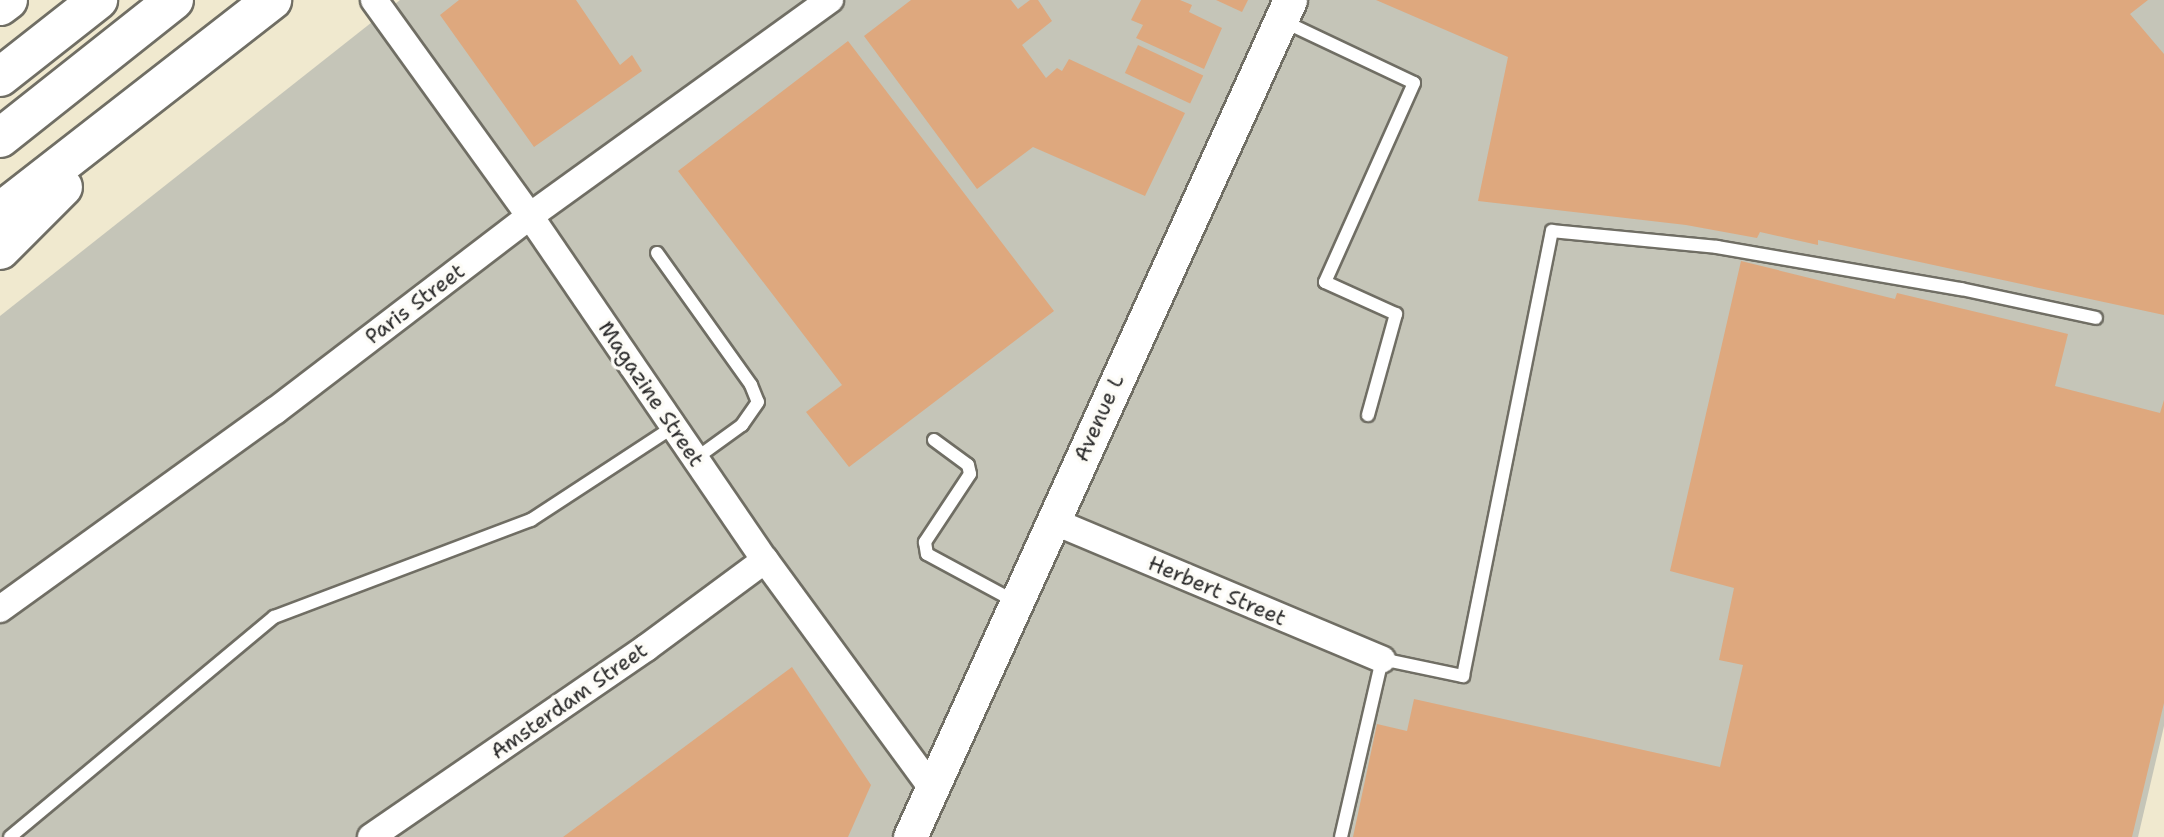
<!DOCTYPE html>
<style>
body{margin:0}
#map{position:relative;width:2164px;height:837px;overflow:hidden;background:#f0e9cf;font-family:"Shantell Sans",sans-serif}
div>[style]{position:absolute}
.industrial>*{inset:0;background:#c5c5b8}
.building>*{inset:0;background:#dea87e;transform-origin:0 0}
.roads{filter:drop-shadow(2px 0 #706e64) drop-shadow(-2px 0 #706e64) drop-shadow(0 2px #706e64) drop-shadow(0 -2px #706e64)}
.service>*{height:12px;margin:-6px;padding:0 6px;transform-origin:6px;border-radius:6px;background:#fff}
.minor>*{height:26px;margin:-13px;padding:0 13px;transform-origin:13px;border-radius:13px;background:#fff}
.tertiary>*{height:33px;margin:-16.5px;padding:0 16.5px;transform-origin:16.5px;border-radius:16.5px;background:#fff}
.motorway>*{height:38px;margin:-19px;padding:0 19px;transform-origin:19px;border-radius:19px;background:#fff}
span{translate:-50% -50%;white-space:nowrap;text-align:center;line-height:1.15;-webkit-text-stroke:7px #fdfcf7;paint-order:stroke}
.street-label{font-size:21px;color:#2b2b2b}
</style>
<div id="map">
<div class="industrial">
<div style="clip-path:polygon(400px 0,2164px 0,2164px 726px,2138px 837px,0 837px,0 316px)"></div>
</div>
<div class="building">
<div style="clip-path:polygon(459px 0,576px 0,620px 65px,632px 55px,642px 71px,534px 147px,440px 15px)"></div>
<div style="clip-path:polygon(911px 0,1011px 0,1018px 9px,1030px 0,1038px 0,1052px 21px,1022px 45px,1046px 78px,1057px 68px,1062px 71px,1069px 59px,1185px 113px,1145px 196px,1033px 147px,977px 189px,864px 36px)"></div>
<div style="clip-path:polygon(1141px 0,1180px 0,1192px 5px,1189px 12px,1222px 28px,1204px 69px,1136px 38px,1143px 25px,1131px 20px)"></div>
<div style="clip-path:polygon(1216px 0,1248px 0,1242px 12px)"></div>
<div style="clip-path:polygon(1376px 0,2148px 0,2130px 14px,2164px 54px,2164px 315px,1818px 240px,1818px 245px,1760px 232px,1757px 238px,1686px 225px,1478px 201px,1508px 57px)"></div>
<div style="clip-path:polygon(848px 41px,1054px 311px,849px 467px,806px 412px,842px 385px,678px 171px)"></div>
<div style="left:1138px;top:45px;width:72px;height:31px;rotate:25deg"></div>
<div style="clip-path:polygon(1741px 261px,1895px 299px,1897px 293px,2068px 334px,2055px 386px,2160px 413px,2164px 400px,2164px 703px,2132px 837px,1353px 837px,1377px 724px,1407px 731px,1414px 699px,1720px 767px,1743px 665px,1719px 660px,1734px 588px,1670px 571px)"></div>
<div style="clip-path:polygon(792px 667px,871px 785px,848px 837px,563px 837px)"></div>
</div>
<div class="roads">
<div class="service">
<div style="left:1281px;top:20px;width:147px;rotate:25.3deg"></div>
<div style="left:1414px;top:83px;width:218px;rotate:114.1deg"></div>
<div style="left:1325px;top:282px;width:78px;rotate:24.3deg"></div>
<div style="left:1396px;top:314px;width:105px;rotate:105.5deg"></div>
<div style="left:657px;top:253px;width:162px;rotate:54.5deg"></div>
<div style="left:751px;top:385px;width:18px;rotate:68deg"></div>
<div style="left:758px;top:402px;width:28px;rotate:125deg"></div>
<div style="left:742px;top:425px;width:58px;rotate:144.1deg"></div>
<div style="left:934px;top:440px;width:42px;rotate:36.3deg"></div>
<div style="left:968px;top:465px;width:9px;rotate:77deg"></div>
<div style="left:970px;top:474px;width:82px;rotate:123.5deg"></div>
<div style="left:925px;top:542px;width:12px;rotate:81deg"></div>
<div style="left:927px;top:554px;width:99px;rotate:28.4deg"></div>
<div style="left:10px;top:837px;width:344px;rotate:-39.8deg"></div>
<div style="left:274px;top:617px;width:275px;rotate:-20.7deg"></div>
<div style="left:531px;top:520px;width:170px;rotate:-33.2deg"></div>
<div style="left:1341px;top:837px;width:183px;rotate:-77deg"></div>
<div style="left:1382px;top:659px;width:83px;rotate:11.9deg"></div>
<div style="left:1463px;top:676px;width:454px;rotate:-78.7deg"></div>
<div style="left:1552px;top:231px;width:166px;rotate:5.5deg"></div>
<div style="left:1717px;top:247px;width:248px;rotate:9.8deg"></div>
<div style="left:1961px;top:289px;width:138px;rotate:12.1deg"></div>
</div>
<div class="minor">
<div style="left:374px;top:0;width:266px;rotate:54.2deg"></div>
<div style="left:530px;top:216px;width:417px;rotate:55.7deg"></div>
<div style="left:765px;top:560px;width:281px;rotate:53.8deg"></div>
<div style="left:1053px;top:521px;width:357px;rotate:22.8deg"></div>
<div style="left:0;top:609px;width:339px;rotate:-35.8deg"></div>
<div style="left:275px;top:411px;width:321px;rotate:-37.4deg"></div>
<div style="left:530px;top:216px;width:370px;rotate:-35.8deg"></div>
<div style="left:371px;top:837px;width:334px;rotate:-34.5deg"></div>
<div style="left:646px;top:648px;width:148px;rotate:-36.5deg"></div>
</div>
<div class="tertiary">
<div style="left:910px;top:837px;width:919px;rotate:-65.58deg"></div>
</div>
<div class="motorway">
<div style="left:0;top:6px;width:10px;rotate:-37deg"></div>
<div style="left:0;top:77px;width:125px;rotate:-38.2deg"></div>
<div style="left:0;top:138px;width:222px;rotate:-38.4deg"></div>
<div style="left:0;top:212px;width:345px;rotate:-37.9deg"></div>
<div style="left:0;top:250px;width:89px;rotate:-45deg"></div>
</div>
</div>
<div class="street-label">
<span style="left:415px;top:304px;rotate:-37deg">Paris Street</span>
<span style="left:651px;top:394px;rotate:56deg">Magazine Street</span>
<span style="left:1099px;top:418px;rotate:-66deg">Avenue L</span>
<span style="left:1217px;top:591px;rotate:23deg">Herbert Street</span>
<span style="left:569px;top:701px;rotate:-35deg">Amsterdam Street</span>
</div>
</div>
